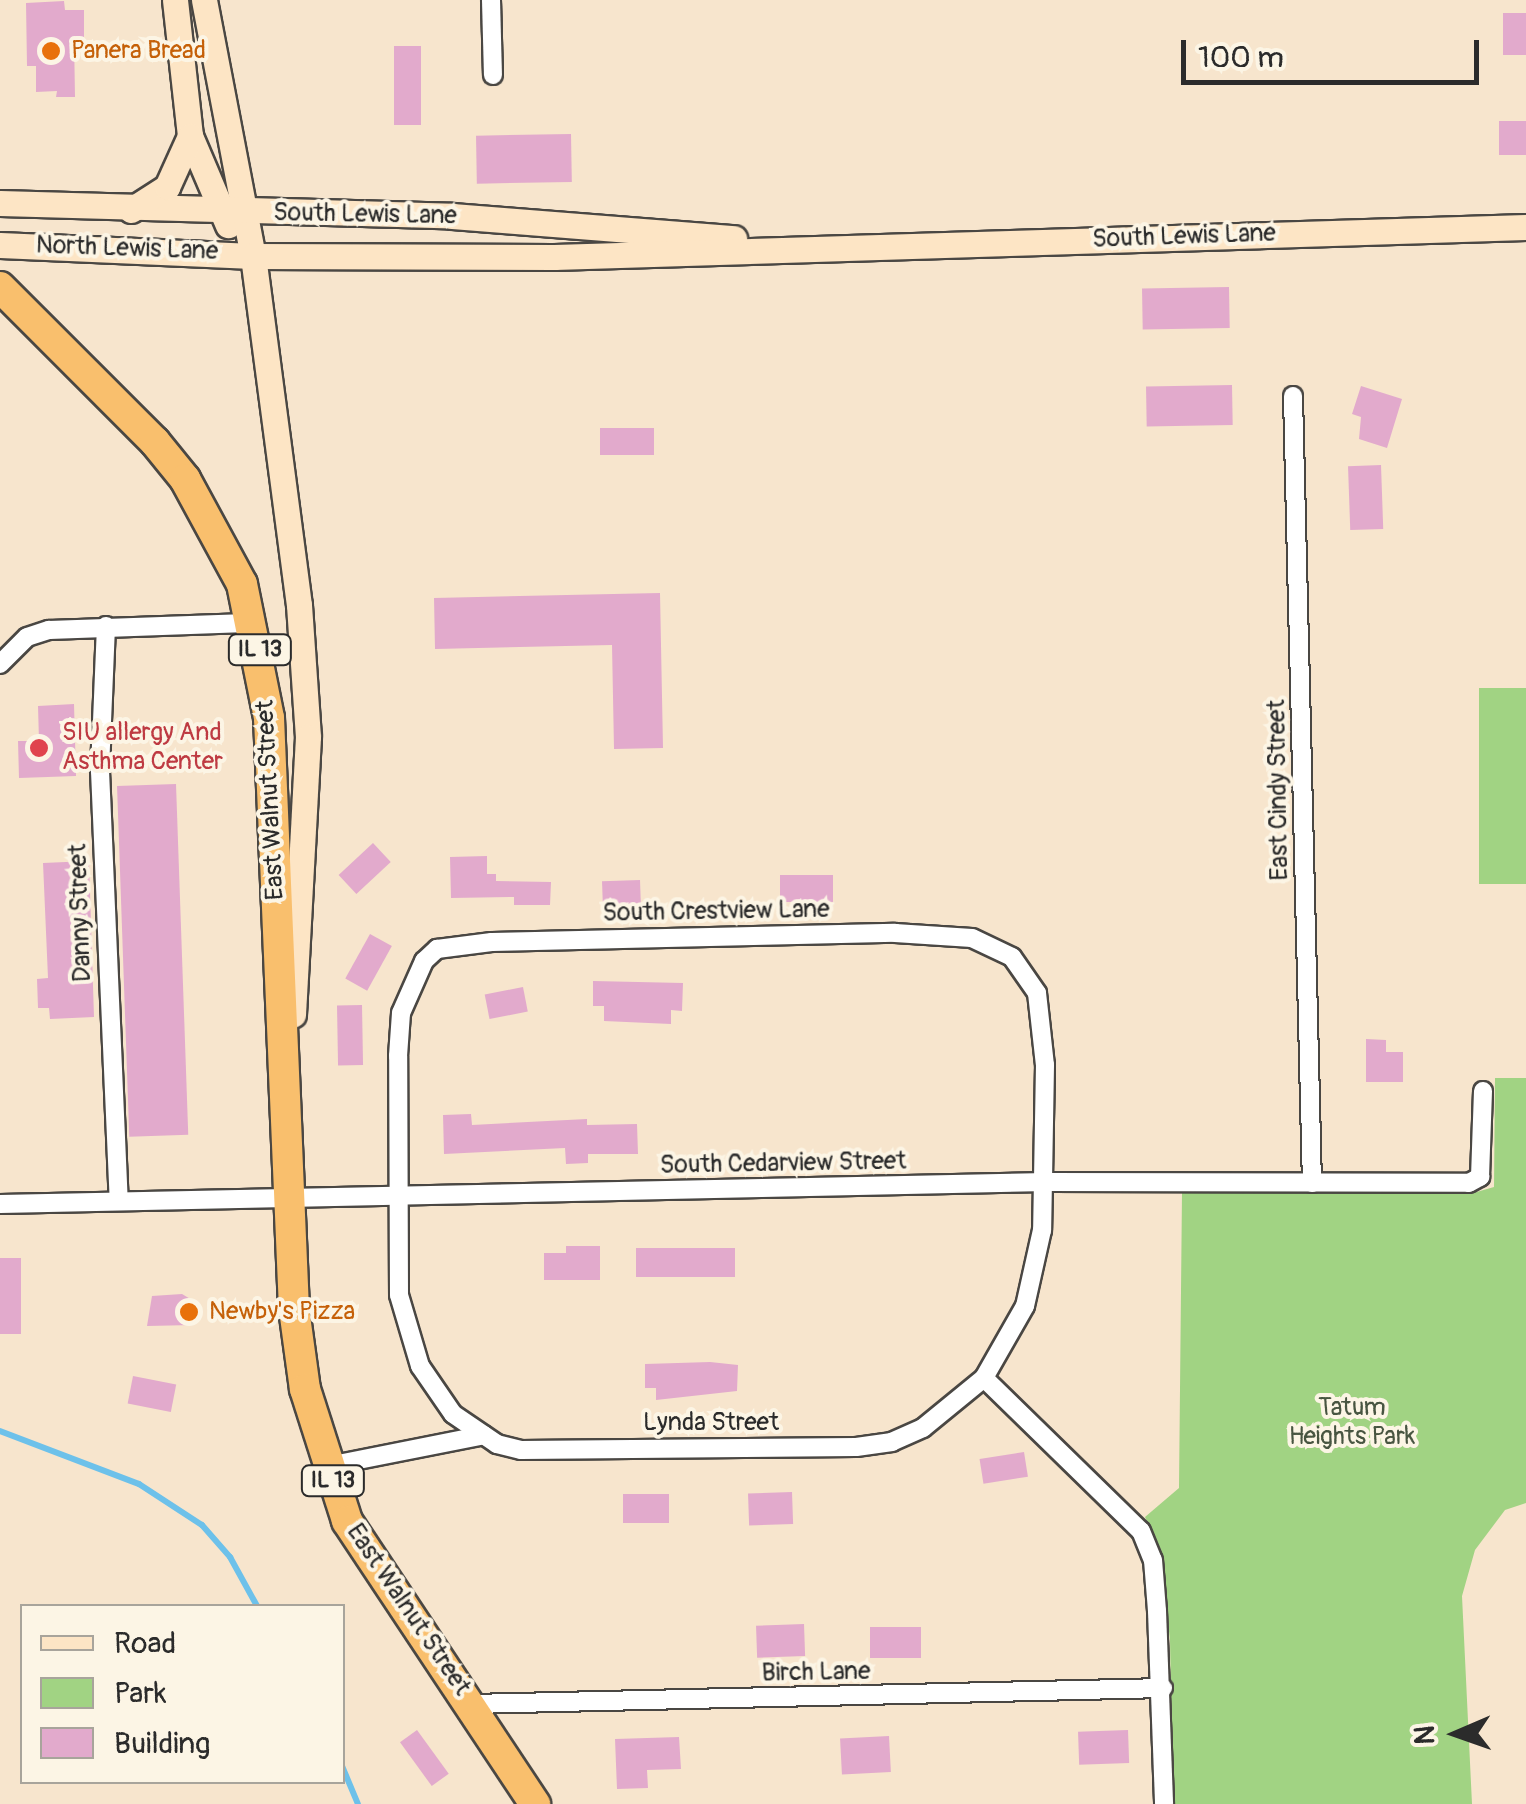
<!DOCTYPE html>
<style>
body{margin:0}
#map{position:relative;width:1526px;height:1804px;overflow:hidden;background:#f7e5cd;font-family:Pangolin,sans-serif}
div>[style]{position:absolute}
.green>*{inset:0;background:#a1d383;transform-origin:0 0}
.stream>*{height:6px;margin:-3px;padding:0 3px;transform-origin:3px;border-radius:3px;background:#6dc1ea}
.building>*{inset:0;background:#e2aacc;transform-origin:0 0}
.roads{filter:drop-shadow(2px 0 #4a4743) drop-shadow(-2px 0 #4a4743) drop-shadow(0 2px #4a4743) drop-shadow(0 -2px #4a4743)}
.street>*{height:18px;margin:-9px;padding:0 9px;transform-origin:9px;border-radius:9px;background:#fff}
.secondary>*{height:25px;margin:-12.5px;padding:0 12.5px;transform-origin:12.5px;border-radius:12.5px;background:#fde5c5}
.highway>*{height:30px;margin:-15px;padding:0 15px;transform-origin:15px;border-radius:15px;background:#f9bf6d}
.dots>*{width:28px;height:28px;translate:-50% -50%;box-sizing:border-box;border:5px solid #fcf5e5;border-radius:50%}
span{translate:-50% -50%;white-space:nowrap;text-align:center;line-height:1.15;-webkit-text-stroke:8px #fcf5e5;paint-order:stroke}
.shield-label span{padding:2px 8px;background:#fcf5e5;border:2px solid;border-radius:8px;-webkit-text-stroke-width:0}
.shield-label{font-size:22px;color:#2b2b2b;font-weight:700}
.food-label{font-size:25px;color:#c56008}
.left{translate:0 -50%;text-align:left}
.street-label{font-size:25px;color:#2b2b2b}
.health-label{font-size:25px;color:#be3a42}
.park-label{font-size:25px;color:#485541}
.legend{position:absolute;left:20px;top:1604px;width:325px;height:180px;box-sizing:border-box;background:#fcf5e5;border:2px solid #a8a49b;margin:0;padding:12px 18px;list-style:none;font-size:30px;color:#2b2b2b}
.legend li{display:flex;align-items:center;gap:20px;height:50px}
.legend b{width:50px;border:2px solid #a8a49b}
.north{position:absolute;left:1406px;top:1684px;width:100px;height:100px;-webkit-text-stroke:8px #fcf5e5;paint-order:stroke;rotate:268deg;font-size:28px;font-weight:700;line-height:40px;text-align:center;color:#2b2b2b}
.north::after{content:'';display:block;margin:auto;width:35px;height:45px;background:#2b2b2b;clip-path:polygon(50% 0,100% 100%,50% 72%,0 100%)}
.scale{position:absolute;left:1181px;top:40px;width:298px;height:45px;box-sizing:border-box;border:5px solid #2b2b2b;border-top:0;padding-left:12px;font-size:30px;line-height:35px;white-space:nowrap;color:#2b2b2b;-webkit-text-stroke:8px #fcf5e5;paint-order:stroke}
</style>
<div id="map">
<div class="green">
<div style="left:1526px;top:688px;width:196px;height:47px;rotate:90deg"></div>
<div style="clip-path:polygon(1495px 1078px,1526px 1078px,1526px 1503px,1505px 1510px,1475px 1550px,1462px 1596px,1472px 1804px,1173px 1804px,1170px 1641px,1161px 1553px,1145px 1517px,1179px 1488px,1182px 1192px,1473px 1193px,1494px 1187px)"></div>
</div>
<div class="stream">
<div style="left:0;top:1431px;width:149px;rotate:20.9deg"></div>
<div style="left:139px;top:1484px;width:75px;rotate:33.1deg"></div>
<div style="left:202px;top:1525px;width:43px;rotate:48.8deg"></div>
<div style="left:230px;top:1557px;width:56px;rotate:61.1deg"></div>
<div style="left:342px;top:1766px;width:41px;rotate:67.2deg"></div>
</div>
<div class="building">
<div style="clip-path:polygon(64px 1px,65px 10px,84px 10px,84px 37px,74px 37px,75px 97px,56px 97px,57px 91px,36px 92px,36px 66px,27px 66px,26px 3px)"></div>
<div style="left:1526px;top:13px;width:42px;height:23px;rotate:90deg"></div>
<div style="left:394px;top:46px;width:27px;height:79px"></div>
<div style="left:1526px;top:121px;width:34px;height:27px;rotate:90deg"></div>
<div style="left:571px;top:134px;width:48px;height:95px;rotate:89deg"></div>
<div style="left:1229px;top:287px;width:41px;height:87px;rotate:89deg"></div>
<div style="left:1232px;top:385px;width:40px;height:86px;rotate:89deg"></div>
<div style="clip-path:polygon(1361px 386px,1402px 399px,1387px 448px,1359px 439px,1361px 417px,1352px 414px)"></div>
<div style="left:654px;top:428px;width:27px;height:54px;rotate:90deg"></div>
<div style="left:1381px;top:465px;width:64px;height:33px;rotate:88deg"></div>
<div style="clip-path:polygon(660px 593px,663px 748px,614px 749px,612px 645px,435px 649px,434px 598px)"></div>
<div style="clip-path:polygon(74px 704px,76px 776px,19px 778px,18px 741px,39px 741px,38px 706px)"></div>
<div style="left:176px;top:784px;width:351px;height:59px;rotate:88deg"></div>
<div style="left:373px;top:843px;width:26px;height:47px;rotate:47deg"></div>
<div style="clip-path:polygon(487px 856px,487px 874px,496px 874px,496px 881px,551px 882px,550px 905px,514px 905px,514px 897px,451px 898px,450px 857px)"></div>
<div style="clip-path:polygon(89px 861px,94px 1017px,50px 1019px,49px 1008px,38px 1008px,37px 979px,48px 978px,43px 863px)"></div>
<div style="left:780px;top:875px;width:53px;height:27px"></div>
<div style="left:640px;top:880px;width:26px;height:38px;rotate:88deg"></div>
<div style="left:370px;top:934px;width:25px;height:51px;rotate:29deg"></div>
<div style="clip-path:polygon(593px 981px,683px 983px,682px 1011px,671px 1010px,671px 1024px,604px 1021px,604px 1006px,593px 1006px)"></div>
<div style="left:523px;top:987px;width:25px;height:39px;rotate:79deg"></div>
<div style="left:362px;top:1005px;width:60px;height:25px;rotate:89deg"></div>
<div style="clip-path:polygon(1366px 1039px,1386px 1040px,1386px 1052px,1403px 1052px,1403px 1082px,1366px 1082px)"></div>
<div style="clip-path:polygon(471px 1114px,472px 1125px,587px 1119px,587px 1125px,637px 1124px,638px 1154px,588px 1154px,588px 1163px,566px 1164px,565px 1148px,444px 1154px,443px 1115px)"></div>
<div style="clip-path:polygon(566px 1246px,600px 1246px,600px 1280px,544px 1280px,544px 1253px,566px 1253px)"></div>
<div style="left:636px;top:1248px;width:99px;height:29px"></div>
<div style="left:0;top:1258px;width:21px;height:76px"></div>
<div style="clip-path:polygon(182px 1294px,192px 1300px,193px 1325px,147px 1326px,152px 1296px)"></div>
<div style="clip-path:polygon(710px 1362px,738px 1365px,737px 1391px,656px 1400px,656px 1388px,645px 1388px,645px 1364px)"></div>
<div style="left:133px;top:1376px;width:44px;height:28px;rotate:11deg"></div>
<div style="left:1024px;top:1452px;width:25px;height:45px;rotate:81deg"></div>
<div style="left:792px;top:1492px;width:32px;height:44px;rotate:88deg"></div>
<div style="left:669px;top:1494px;width:29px;height:46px;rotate:90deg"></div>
<div style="left:804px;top:1624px;width:32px;height:48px;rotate:88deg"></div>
<div style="left:921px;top:1627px;width:31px;height:51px;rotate:90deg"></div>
<div style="left:417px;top:1730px;width:54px;height:21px;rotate:54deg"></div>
<div style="left:1128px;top:1730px;width:33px;height:50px;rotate:88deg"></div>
<div style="left:889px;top:1736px;width:36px;height:49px;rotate:87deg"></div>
<div style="clip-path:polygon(679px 1737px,681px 1769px,647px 1770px,648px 1788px,617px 1789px,615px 1739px)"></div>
</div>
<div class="roads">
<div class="street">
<div style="left:491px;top:0;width:75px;rotate:88.5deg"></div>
<div style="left:1293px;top:396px;width:787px;rotate:88.62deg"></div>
<div style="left:106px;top:626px;width:145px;rotate:92.4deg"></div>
<div style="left:100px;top:771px;width:428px;rotate:87.5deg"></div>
<div style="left:0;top:664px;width:38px;rotate:-45deg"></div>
<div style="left:27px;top:637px;width:23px;rotate:-18deg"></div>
<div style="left:49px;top:630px;width:205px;rotate:-2deg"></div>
<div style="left:895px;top:933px;width:77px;rotate:3.7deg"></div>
<div style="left:972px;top:938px;width:44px;rotate:25.4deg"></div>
<div style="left:1012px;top:957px;width:44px;rotate:55.2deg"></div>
<div style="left:1037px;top:993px;width:72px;rotate:83.7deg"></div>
<div style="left:1045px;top:1065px;width:165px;rotate:91deg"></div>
<div style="left:1042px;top:1230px;width:78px;rotate:102.6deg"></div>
<div style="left:1025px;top:1306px;width:83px;rotate:119.7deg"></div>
<div style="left:984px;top:1378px;width:79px;rotate:140.7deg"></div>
<div style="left:923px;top:1428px;width:34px;rotate:156deg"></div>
<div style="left:892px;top:1442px;width:36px;rotate:172deg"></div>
<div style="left:856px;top:1447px;width:335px;rotate:179.5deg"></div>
<div style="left:521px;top:1450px;width:25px;rotate:-166deg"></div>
<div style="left:497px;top:1444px;width:53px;rotate:-145.7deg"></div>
<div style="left:453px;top:1414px;width:58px;rotate:-124.5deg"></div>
<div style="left:420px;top:1366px;width:74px;rotate:-106.5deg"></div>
<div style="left:399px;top:1295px;width:239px;rotate:-90.2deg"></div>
<div style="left:398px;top:1056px;width:43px;rotate:-86deg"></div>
<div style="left:401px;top:1013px;width:57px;rotate:-66.1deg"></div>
<div style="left:424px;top:961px;width:18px;rotate:-43deg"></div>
<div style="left:437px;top:949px;width:55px;rotate:-7.3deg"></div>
<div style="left:492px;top:942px;width:403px;rotate:-1.3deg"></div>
<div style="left:0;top:1204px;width:1047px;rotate:-1.2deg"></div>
<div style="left:1047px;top:1182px;width:422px;rotate:0.1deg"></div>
<div style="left:1469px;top:1183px;width:13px;rotate:-29deg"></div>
<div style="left:1480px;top:1177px;width:86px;rotate:-88deg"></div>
<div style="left:984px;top:1378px;width:219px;rotate:44.3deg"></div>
<div style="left:1141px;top:1531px;width:31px;rotate:68deg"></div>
<div style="left:1153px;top:1560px;width:51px;rotate:85.5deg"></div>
<div style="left:1157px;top:1611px;width:193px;rotate:87.9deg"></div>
<div style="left:328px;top:1466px;width:159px;rotate:-11.2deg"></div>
<div style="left:471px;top:1704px;width:692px;rotate:-1.32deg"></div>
</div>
<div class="secondary">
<div style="left:175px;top:0;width:137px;rotate:83.7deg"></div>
<div style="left:190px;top:136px;width:97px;rotate:66.9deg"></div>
<div style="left:204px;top:0;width:261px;rotate:79.2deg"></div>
<div style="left:253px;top:256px;width:352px;rotate:82.5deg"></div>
<div style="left:299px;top:605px;width:132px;rotate:86.1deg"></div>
<div style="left:308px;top:737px;width:278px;rotate:93.1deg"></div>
<div style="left:0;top:203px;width:452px;rotate:1.6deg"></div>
<div style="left:452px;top:216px;width:283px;rotate:4.5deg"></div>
<div style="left:131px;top:210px;width:43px;rotate:-32.6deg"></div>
<div style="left:167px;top:187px;width:56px;rotate:-65.7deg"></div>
<div style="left:0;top:245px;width:253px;rotate:2.5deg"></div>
<div style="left:253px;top:256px;width:301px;rotate:0.2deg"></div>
<div style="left:554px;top:257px;width:972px;rotate:-1.77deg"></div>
</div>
<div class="highway">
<div style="left:0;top:287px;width:219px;rotate:45deg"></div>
<div style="left:155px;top:442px;width:48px;rotate:51deg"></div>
<div style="left:185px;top:479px;width:119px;rotate:61.5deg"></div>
<div style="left:242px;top:584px;width:137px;rotate:78.6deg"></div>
<div style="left:269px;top:718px;width:592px;rotate:87.58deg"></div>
<div style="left:294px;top:1309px;width:81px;rotate:82.2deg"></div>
<div style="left:305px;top:1389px;width:139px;rotate:72.3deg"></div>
<div style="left:347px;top:1521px;width:340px;rotate:56.4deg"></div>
</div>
</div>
<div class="dots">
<div style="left:51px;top:51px;background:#e8710a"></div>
<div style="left:39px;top:748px;background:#e0444e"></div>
<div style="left:189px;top:1312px;background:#e8710a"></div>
</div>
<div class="shield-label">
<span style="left:260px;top:650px">IL 13</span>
<span style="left:333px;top:1481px">IL 13</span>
</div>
<div class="food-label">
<span class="left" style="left:71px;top:51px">Panera Bread</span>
<span class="left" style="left:209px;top:1312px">Newby's Pizza</span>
</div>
<div class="street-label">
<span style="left:365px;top:215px;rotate:1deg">South Lewis Lane</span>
<span style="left:1184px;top:237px;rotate:-2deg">South Lewis Lane</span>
<span style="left:127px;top:249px;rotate:2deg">North Lewis Lane</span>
<span style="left:1279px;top:790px;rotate:-91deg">East Cindy Street</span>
<span style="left:271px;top:800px;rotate:-93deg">East Walnut Street</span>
<span style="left:716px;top:912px;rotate:-1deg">South Crestview Lane</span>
<span style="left:81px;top:913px;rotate:-92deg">Danny Street</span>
<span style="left:783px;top:1164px;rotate:-1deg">South Cedarview Street</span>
<span style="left:711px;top:1423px">Lynda Street</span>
<span style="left:408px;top:1610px;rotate:56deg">East Walnut Street</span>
<span style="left:816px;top:1673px;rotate:-1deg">Birch Lane</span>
</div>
<div class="health-label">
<span class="left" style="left:62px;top:748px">SIU allergy And<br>Asthma Center</span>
</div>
<div class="park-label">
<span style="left:1352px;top:1423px">Tatum<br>Heights Park</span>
</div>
<ul class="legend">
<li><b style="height:12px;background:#fde5c5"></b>Road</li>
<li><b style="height:28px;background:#a1d383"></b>Park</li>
<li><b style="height:28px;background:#e2aacc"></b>Building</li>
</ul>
<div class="north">N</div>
<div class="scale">100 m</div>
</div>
